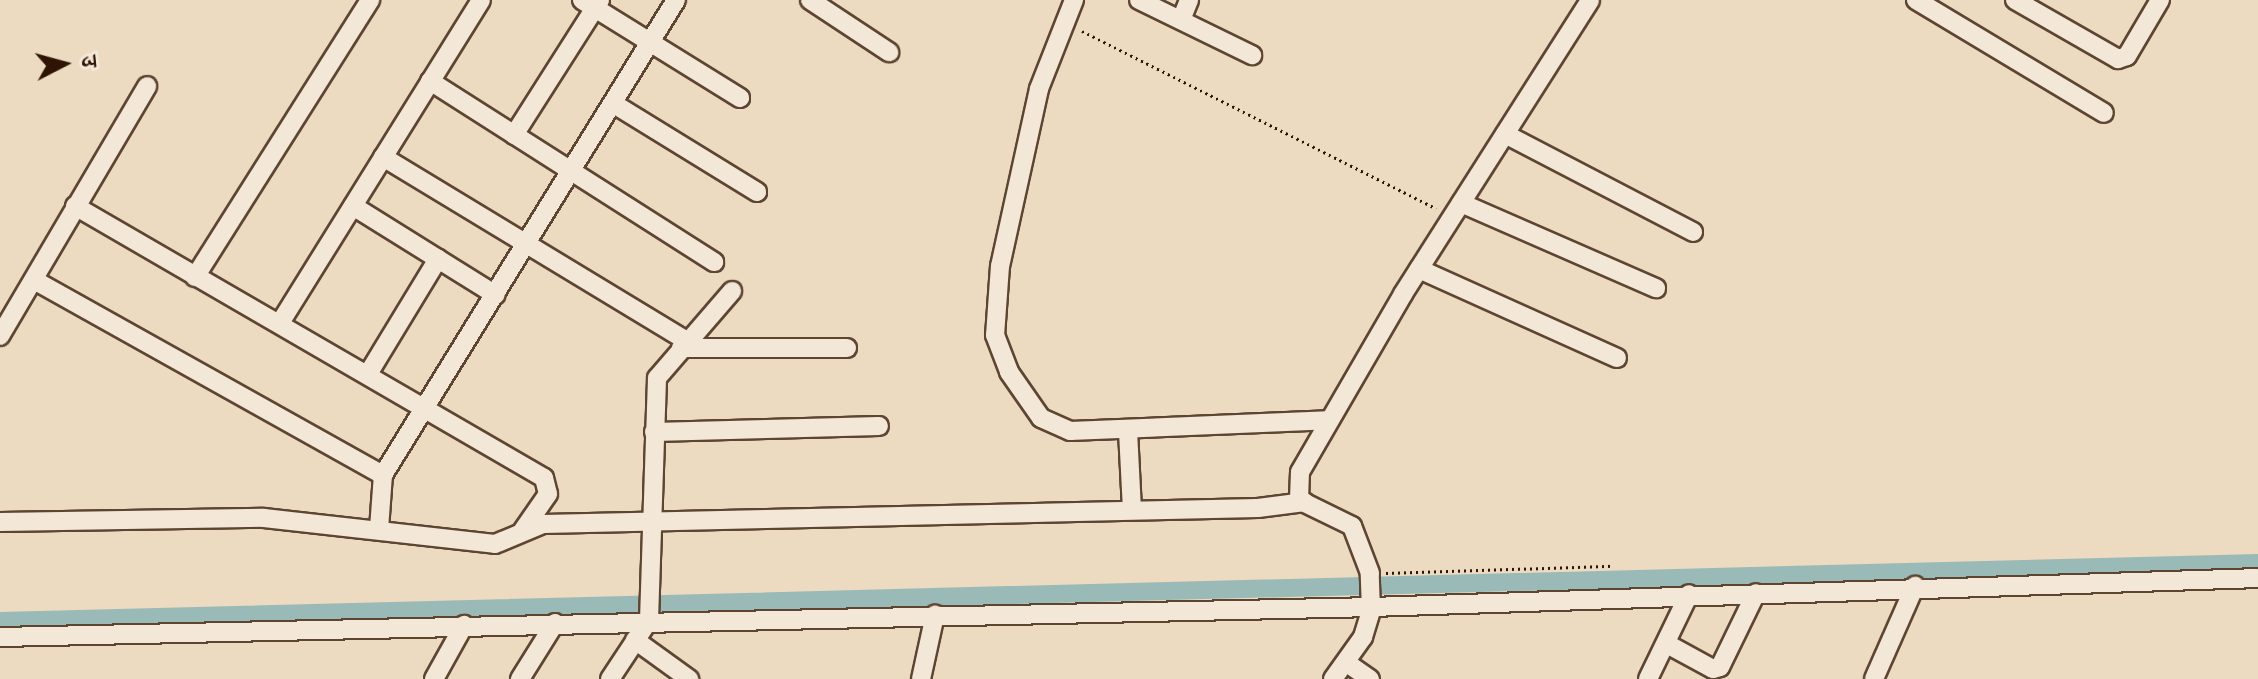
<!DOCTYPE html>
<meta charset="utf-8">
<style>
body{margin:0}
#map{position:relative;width:2258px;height:679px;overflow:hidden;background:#ecdac1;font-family:"IM FELL English","Noto Serif Devanagari",serif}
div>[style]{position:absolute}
.canal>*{height:18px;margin:-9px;padding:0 9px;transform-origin:9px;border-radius:9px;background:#99bab6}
.path>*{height:3px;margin-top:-1.5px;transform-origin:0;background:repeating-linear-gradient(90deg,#2f1303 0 2px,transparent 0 6px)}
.roads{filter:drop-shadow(2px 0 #5e4532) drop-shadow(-2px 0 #5e4532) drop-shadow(0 2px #5e4532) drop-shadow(0 -2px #5e4532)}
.minor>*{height:18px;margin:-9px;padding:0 9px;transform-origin:9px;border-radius:9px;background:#f3e7d7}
span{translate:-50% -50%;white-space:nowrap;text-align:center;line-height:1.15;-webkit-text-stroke:7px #f3e7d7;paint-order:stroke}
.north{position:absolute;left:24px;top:24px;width:80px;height:80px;-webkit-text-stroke:6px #f3e7d7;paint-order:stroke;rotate:84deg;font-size:22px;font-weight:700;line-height:32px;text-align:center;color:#2f1303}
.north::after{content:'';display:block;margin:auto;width:28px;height:36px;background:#2f1303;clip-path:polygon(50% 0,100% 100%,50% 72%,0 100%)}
</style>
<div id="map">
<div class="canal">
<div style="left:0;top:621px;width:2259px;rotate:-1.47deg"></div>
</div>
<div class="path">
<div style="left:1082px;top:31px;width:396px;rotate:26.6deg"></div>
<div style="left:1386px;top:573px;width:228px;rotate:-1.8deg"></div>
</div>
<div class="roads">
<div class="minor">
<div style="left:582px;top:0;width:186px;rotate:31.8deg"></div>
<div style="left:810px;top:0;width:95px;rotate:33.4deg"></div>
<div style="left:1074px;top:0;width:96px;rotate:111.5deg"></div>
<div style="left:1039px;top:89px;width:181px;rotate:102.4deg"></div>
<div style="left:1000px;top:266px;width:69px;rotate:94.1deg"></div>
<div style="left:995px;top:335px;width:40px;rotate:69deg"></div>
<div style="left:1009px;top:372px;width:56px;rotate:55.2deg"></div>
<div style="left:1041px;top:418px;width:32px;rotate:24deg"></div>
<div style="left:1070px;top:431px;width:258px;rotate:-2.4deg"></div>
<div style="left:1139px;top:0;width:126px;rotate:26deg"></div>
<div style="left:1916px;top:0;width:219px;rotate:31deg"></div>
<div style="left:2015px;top:0;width:119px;rotate:29.8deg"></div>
<div style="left:2118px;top:59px;width:9px;rotate:-18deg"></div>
<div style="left:2127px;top:56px;width:65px;rotate:-59.5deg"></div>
<div style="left:1181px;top:20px;width:22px;rotate:-68deg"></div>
<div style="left:430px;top:81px;width:337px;rotate:32.5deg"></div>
<div style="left:614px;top:104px;width:168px;rotate:31.6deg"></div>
<div style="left:1505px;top:134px;width:212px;rotate:27.5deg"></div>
<div style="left:514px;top:135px;width:160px;rotate:-57.5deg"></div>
<div style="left:383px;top:157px;width:355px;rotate:31.2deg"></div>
<div style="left:1461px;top:203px;width:213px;rotate:23.6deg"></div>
<div style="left:75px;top:206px;width:542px;rotate:30.11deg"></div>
<div style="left:544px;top:478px;width:16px;rotate:76deg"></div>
<div style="left:548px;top:494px;width:44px;rotate:124.8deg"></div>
<div style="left:353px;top:206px;width:168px;rotate:31.9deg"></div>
<div style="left:1419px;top:269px;width:217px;rotate:24.2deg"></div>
<div style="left:195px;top:277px;width:328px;rotate:-57.7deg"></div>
<div style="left:34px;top:280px;width:400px;rotate:29.2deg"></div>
<div style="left:280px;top:323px;width:380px;rotate:-58.1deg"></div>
<div style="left:0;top:336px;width:290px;rotate:-59.5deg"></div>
<div style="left:681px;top:348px;width:166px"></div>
<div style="left:368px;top:374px;width:135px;rotate:-58.7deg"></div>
<div style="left:1128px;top:431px;width:78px;rotate:87.1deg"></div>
<div style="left:654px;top:432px;width:225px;rotate:-1.5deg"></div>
<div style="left:0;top:522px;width:264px;rotate:-0.9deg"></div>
<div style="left:264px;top:518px;width:232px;rotate:6.4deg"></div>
<div style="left:495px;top:544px;width:52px;rotate:-22.6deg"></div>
<div style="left:543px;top:524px;width:715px;rotate:-1.28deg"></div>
<div style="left:1258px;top:508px;width:47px;rotate:-7.3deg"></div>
<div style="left:379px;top:529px;width:54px;rotate:-85.8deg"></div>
<div style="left:383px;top:475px;width:558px;rotate:-58.33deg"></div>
<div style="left:0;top:637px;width:1371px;rotate:-1.25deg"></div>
<div style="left:1371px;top:607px;width:887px;rotate:-1.87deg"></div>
<div style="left:635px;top:640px;width:67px;rotate:35.8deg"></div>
<div style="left:1667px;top:644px;width:52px;rotate:28.5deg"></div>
<div style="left:1713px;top:669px;width:7px;rotate:-16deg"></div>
<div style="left:1720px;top:667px;width:82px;rotate:-64.1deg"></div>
<div style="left:1347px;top:663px;width:28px;rotate:35deg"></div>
<div style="left:434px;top:679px;width:62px;rotate:-60.9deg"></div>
<div style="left:520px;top:679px;width:66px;rotate:-58deg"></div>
<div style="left:610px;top:679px;width:71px;rotate:-56.5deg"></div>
<div style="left:649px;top:620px;width:242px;rotate:-88.1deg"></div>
<div style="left:657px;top:378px;width:115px;rotate:-49.2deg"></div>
<div style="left:921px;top:679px;width:66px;rotate:-77.7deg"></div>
<div style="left:1333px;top:679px;width:52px;rotate:-54.5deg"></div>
<div style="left:1363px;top:637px;width:27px;rotate:-73deg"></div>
<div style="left:1371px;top:611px;width:38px;rotate:-92deg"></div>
<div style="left:1370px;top:573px;width:50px;rotate:-111deg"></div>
<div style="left:1352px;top:526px;width:59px;rotate:-153.9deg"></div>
<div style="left:1299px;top:500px;width:28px;rotate:-88deg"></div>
<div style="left:1300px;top:472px;width:206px;rotate:-59.9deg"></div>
<div style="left:1403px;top:294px;width:348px;rotate:-57.5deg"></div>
<div style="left:1648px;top:679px;width:94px;rotate:-64.2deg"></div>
<div style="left:1874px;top:679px;width:102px;rotate:-66.2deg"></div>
</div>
</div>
<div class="north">उ</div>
</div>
